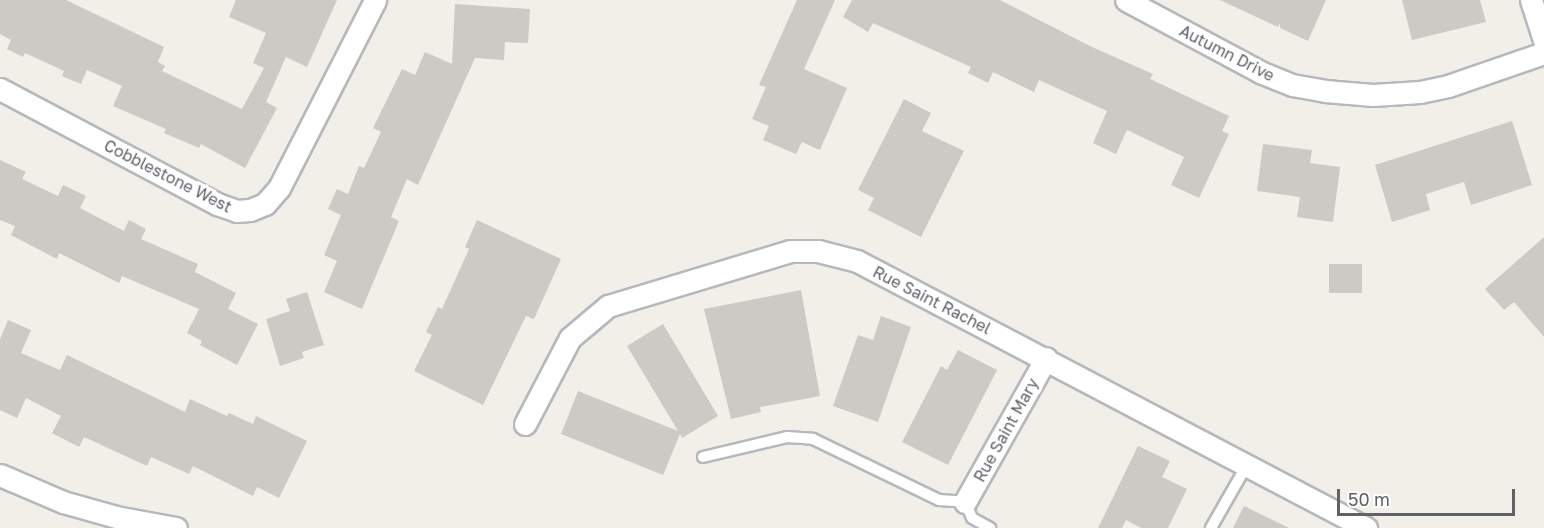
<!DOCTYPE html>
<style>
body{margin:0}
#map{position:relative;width:1544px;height:528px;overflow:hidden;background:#f1efe8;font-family:"Golos Text",sans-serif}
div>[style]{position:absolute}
.building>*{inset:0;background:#cccac5;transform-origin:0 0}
.roads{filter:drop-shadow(2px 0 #b5b8bc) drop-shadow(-2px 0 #b5b8bc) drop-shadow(0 2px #b5b8bc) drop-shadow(0 -2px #b5b8bc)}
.service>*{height:10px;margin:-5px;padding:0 5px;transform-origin:5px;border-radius:5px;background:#fff}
.minor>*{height:21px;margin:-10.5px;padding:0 10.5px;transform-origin:10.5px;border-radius:10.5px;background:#fff}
span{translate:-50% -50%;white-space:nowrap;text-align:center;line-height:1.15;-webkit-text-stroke:6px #fff;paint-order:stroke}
.street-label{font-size:16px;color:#5f6368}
.scale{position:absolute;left:1337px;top:489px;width:178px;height:27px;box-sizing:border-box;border:3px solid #5f6368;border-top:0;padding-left:8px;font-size:18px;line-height:21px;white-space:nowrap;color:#5f6368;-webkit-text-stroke:4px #fff;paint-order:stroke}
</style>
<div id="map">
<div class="building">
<div style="clip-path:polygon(0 0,66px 0,164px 47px,158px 62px,165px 66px,162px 71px,242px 109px,264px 68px,253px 63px,266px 33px,229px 17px,236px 0,337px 0,307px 67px,286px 57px,266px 102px,277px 108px,245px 168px,201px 144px,199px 148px,164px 133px,166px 129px,113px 106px,122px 86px,87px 70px,81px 84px,62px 76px,64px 71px,25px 53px,23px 57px,7px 49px,11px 40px,0 34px)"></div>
<div style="clip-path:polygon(797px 0,835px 0,804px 69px,847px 88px,820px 150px,802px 142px,796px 154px,763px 140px,769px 126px,752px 119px,766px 87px,759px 85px)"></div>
<div style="clip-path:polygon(852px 0,1000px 0,1092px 47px,1153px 74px,1150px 79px,1229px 116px,1222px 131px,1229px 134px,1199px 198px,1171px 185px,1184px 157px,1127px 130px,1116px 154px,1093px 143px,1107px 111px,1039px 80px,1034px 92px,993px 72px,988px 83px,968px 73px,971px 67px,873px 23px,868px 32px,843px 17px)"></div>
<div style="clip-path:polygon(1220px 0,1326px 0,1308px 41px,1280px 28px,1280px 23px,1278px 27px)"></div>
<div style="clip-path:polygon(1402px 0,1480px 0,1486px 22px,1412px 40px)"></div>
<div style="clip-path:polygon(455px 4px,530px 9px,528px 43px,505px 42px,504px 60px,475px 58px,418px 185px,407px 179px,391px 217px,399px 221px,362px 309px,324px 292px,337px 261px,324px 255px,341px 215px,328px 209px,337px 189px,348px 194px,359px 166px,364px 168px,381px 132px,373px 128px,402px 69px,415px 75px,425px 52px,452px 64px)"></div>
<div style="clip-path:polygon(904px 99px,931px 113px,922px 131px,964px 151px,921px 237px,868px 210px,874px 198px,858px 190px)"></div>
<div style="clip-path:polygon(1512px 121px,1532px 185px,1471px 205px,1464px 182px,1426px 194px,1430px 210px,1392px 222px,1375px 165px)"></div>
<div style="clip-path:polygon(1263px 144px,1312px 150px,1310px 163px,1340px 167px,1333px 222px,1297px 217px,1300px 197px,1257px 191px)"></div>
<div style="clip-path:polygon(0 160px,26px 172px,22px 179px,58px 196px,63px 185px,86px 196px,80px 208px,124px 231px,129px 220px,146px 229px,141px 239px,198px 264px,195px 272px,236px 293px,228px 309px,258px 324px,237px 365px,200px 345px,202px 341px,187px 333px,199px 309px,122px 276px,119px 283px,59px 253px,57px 259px,11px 235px,15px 226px,0 220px)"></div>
<div style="clip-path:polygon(477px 220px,561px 259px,534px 319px,526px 316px,483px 405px,414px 371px,432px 335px,426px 332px,438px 307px,442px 309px,469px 249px,465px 247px)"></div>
<div style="clip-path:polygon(1544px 237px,1544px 337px,1514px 302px,1504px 310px,1485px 289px)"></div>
<div style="left:1329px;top:264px;width:33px;height:29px"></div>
<div style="clip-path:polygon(801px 290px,820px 396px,760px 407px,761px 412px,731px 419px,704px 309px)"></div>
<div style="clip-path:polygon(307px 292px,324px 345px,302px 352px,304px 358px,280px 366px,266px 319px,290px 311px,286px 299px)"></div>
<div style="clip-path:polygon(881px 316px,911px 327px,878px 422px,833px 406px,858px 335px,873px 340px)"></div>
<div style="clip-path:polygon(8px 320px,31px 330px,21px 353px,60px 370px,67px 355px,185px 412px,190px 399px,227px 416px,229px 413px,253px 424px,256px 416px,307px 441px,279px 498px,257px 487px,253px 496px,193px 466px,189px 474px,151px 457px,147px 466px,84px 437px,79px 447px,52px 433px,61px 416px,26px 398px,17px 418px,0 410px,0 339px)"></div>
<div style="clip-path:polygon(663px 324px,718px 416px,682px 438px,680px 434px,663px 475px,561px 434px,578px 391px,678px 431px,627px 346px)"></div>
<div style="clip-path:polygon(958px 350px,997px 370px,948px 465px,902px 442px,941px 366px,947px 370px)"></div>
<div style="clip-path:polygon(1138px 446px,1170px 461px,1162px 477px,1187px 489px,1168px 528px,1141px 528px,1126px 520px,1122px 528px,1098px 528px)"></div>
<div style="clip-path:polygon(1244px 506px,1289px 528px,1233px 528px)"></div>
</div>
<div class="roads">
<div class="service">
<div style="left:703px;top:457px;width:86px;rotate:-13.4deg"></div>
<div style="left:787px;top:437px;width:26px;rotate:4deg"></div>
<div style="left:813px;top:439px;width:140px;rotate:25.8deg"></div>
<div style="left:939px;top:500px;width:26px;rotate:4deg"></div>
<div style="left:965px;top:502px;width:17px;rotate:66deg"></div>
<div style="left:972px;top:518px;width:21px;rotate:29deg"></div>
<div style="left:1211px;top:528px;width:73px;rotate:-60.3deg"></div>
</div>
<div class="minor">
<div style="left:1126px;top:0;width:152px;rotate:28.2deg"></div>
<div style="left:1260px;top:72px;width:35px;rotate:22deg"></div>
<div style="left:1292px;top:85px;width:34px;rotate:10deg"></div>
<div style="left:1325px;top:91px;width:48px;rotate:4.8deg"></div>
<div style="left:1373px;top:95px;width:47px;rotate:-3.7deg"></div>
<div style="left:1420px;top:92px;width:29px;rotate:-12deg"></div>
<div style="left:1448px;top:86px;width:102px;rotate:-19deg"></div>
<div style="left:1531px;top:0;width:42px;rotate:72deg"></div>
<div style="left:0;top:89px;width:246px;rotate:27.9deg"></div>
<div style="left:217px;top:204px;width:21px;rotate:19deg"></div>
<div style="left:237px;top:211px;width:13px;rotate:-4deg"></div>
<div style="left:250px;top:210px;width:16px;rotate:-22deg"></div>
<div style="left:265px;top:204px;width:21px;rotate:-49deg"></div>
<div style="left:279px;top:188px;width:211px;rotate:-62.9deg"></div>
<div style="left:525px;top:424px;width:97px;rotate:-62.4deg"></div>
<div style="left:570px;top:338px;width:50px;rotate:-40.1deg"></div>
<div style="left:608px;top:306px;width:190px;rotate:-16.8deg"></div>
<div style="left:790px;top:251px;width:28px"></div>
<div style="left:818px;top:251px;width:40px;rotate:14.4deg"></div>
<div style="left:857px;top:261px;width:575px;rotate:27.68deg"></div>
<div style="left:0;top:475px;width:69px;rotate:23.2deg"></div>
<div style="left:63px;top:502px;width:55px;rotate:15.8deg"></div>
<div style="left:116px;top:517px;width:61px;rotate:10.4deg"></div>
<div style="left:965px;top:502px;width:165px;rotate:-60.6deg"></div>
</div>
</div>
<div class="street-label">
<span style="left:1227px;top:53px;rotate:27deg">Autumn Drive</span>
<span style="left:168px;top:176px;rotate:27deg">Cobblestone West</span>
<span style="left:932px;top:300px;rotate:27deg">Rue Saint Rachel</span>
<span style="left:1006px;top:430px;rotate:-61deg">Rue Saint Mary</span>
</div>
<div class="scale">50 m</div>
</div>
